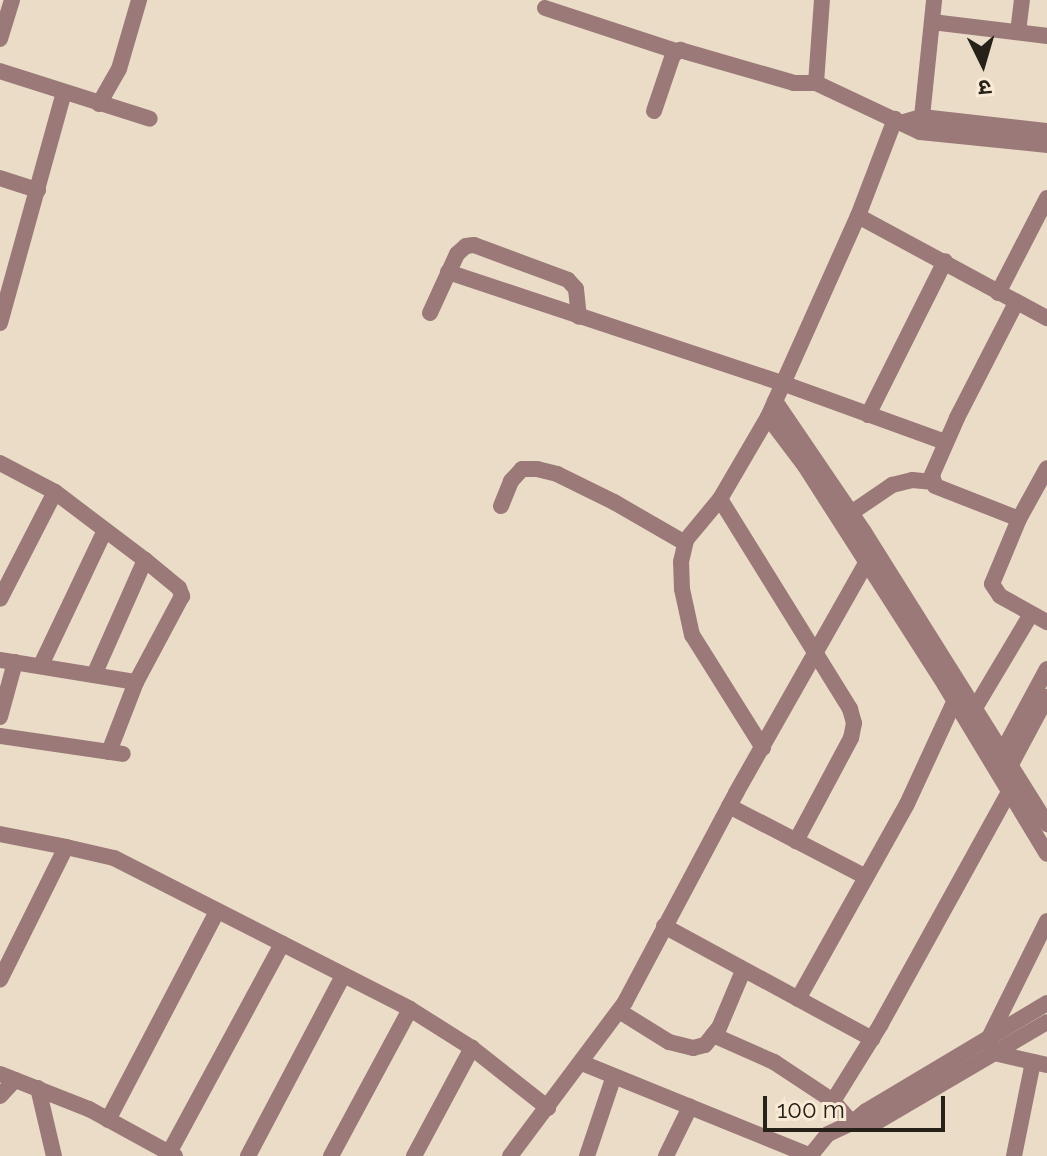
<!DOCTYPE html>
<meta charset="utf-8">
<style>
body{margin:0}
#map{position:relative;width:1047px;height:1156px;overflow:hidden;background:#ebdcc7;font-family:Raleway,"Noto Sans Devanagari",sans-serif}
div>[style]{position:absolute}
.minor>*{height:16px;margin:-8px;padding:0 8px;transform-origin:8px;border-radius:8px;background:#9b7979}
span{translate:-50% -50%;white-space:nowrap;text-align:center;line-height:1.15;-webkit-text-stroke:8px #f8ead4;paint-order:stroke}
.north{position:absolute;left:943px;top:24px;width:80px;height:80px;-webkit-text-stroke:6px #f8ead4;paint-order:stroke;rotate:175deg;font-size:22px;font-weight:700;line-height:32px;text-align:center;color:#262119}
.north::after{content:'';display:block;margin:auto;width:28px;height:36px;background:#262119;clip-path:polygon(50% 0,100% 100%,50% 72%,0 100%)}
.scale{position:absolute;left:763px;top:1096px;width:182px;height:36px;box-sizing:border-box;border:4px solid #262119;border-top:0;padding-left:10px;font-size:24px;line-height:28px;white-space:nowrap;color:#262119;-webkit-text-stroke:6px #f8ead4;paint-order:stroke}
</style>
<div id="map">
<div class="minor">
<div style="left:545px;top:8px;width:138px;rotate:18.2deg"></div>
<div style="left:932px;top:22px;width:116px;rotate:6.9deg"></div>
<div style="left:1018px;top:32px;width:32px;rotate:-83deg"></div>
<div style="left:0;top:39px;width:41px;rotate:-72.9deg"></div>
<div style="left:0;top:71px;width:157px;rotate:17.7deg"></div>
<div style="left:816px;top:83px;width:83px;rotate:-85.9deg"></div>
<div style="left:99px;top:104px;width:40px;rotate:-60.3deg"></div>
<div style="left:119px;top:69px;width:72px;rotate:-73.8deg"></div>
<div style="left:654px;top:111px;width:59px;rotate:-71.3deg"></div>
<div style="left:673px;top:55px;width:9px;rotate:-36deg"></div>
<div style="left:680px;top:50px;width:119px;rotate:16.1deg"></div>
<div style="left:794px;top:83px;width:22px"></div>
<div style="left:816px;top:83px;width:115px;rotate:25.2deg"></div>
<div style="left:920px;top:132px;width:128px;rotate:5.8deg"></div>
<div style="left:922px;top:117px;width:118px;rotate:-84.1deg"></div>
<div style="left:904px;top:122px;width:19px;rotate:-16deg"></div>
<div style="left:922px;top:117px;width:126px;rotate:6.4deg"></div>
<div style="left:0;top:178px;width:40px;rotate:18deg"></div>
<div style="left:858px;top:216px;width:215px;rotate:28.4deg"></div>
<div style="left:448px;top:272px;width:352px;rotate:18.4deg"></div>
<div style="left:782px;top:383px;width:173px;rotate:19.9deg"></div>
<div style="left:998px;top:293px;width:107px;rotate:-62.7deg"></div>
<div style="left:1016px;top:303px;width:129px;rotate:117.2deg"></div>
<div style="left:957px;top:418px;width:62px;rotate:113.7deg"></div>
<div style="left:932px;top:475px;width:11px;rotate:75deg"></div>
<div style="left:935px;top:486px;width:90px;rotate:21.4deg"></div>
<div style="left:1019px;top:519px;width:70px;rotate:112.6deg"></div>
<div style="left:992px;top:584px;width:14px;rotate:56deg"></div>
<div style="left:1000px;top:596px;width:54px;rotate:29deg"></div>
<div style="left:430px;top:313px;width:65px;rotate:-65.4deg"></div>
<div style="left:457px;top:254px;width:12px;rotate:-42deg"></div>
<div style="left:466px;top:246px;width:8px;rotate:-7deg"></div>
<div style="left:474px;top:245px;width:100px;rotate:20.4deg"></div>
<div style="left:568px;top:280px;width:12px;rotate:48deg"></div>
<div style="left:576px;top:289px;width:28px;rotate:84deg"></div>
<div style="left:0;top:323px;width:239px;rotate:-74.5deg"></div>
<div style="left:775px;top:401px;width:158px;rotate:55.8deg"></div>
<div style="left:864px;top:532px;width:345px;rotate:57.9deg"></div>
<div style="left:868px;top:415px;width:172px;rotate:-63.4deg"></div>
<div style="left:768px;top:417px;width:61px;rotate:52.9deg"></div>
<div style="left:805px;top:466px;width:260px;rotate:57.4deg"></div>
<div style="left:945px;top:685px;width:197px;rotate:58.9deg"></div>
<div style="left:0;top:463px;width:62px;rotate:27.8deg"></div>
<div style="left:55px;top:492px;width:120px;rotate:117.2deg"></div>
<div style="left:55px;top:492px;width:113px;rotate:37.1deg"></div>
<div style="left:145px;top:560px;width:44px;rotate:39.5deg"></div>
<div style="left:179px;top:588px;width:9px;rotate:69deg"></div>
<div style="left:182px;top:596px;width:98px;rotate:118.1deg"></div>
<div style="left:136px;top:682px;width:75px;rotate:111.1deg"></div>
<div style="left:720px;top:499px;width:247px;rotate:58.2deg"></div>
<div style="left:850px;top:709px;width:15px;rotate:74deg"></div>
<div style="left:854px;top:723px;width:15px;rotate:101deg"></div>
<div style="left:851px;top:738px;width:117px;rotate:118.1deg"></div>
<div style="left:501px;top:506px;width:27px;rotate:-68deg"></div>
<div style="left:511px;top:481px;width:16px;rotate:-47deg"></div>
<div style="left:522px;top:469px;width:15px"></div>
<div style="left:537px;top:469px;width:21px;rotate:14deg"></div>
<div style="left:557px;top:474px;width:64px;rotate:26.2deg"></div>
<div style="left:614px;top:502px;width:82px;rotate:30deg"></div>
<div style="left:851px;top:513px;width:50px;rotate:-34.3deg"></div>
<div style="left:892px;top:485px;width:21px;rotate:-14deg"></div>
<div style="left:912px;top:480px;width:22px;rotate:5deg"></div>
<div style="left:1019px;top:519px;width:58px;rotate:-61.2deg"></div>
<div style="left:0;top:660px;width:138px;rotate:9.2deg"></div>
<div style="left:41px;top:665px;width:149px;rotate:-64.6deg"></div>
<div style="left:94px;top:675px;width:126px;rotate:-66.1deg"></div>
<div style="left:975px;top:708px;width:109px;rotate:-59.2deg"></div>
<div style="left:0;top:717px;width:57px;rotate:-74.7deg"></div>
<div style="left:0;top:736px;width:124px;rotate:8.3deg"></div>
<div style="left:763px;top:748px;width:133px;rotate:-122.1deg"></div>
<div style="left:692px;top:635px;width:47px;rotate:-102.3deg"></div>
<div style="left:682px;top:589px;width:27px;rotate:-92deg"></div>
<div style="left:681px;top:562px;width:23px;rotate:-77deg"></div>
<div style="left:686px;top:540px;width:53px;rotate:-50.3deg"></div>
<div style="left:720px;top:499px;width:95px;rotate:-59.7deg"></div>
<div style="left:768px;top:417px;width:220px;rotate:-65.9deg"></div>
<div style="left:858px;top:216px;width:104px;rotate:-69.1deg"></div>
<div style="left:999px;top:758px;width:101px;rotate:-61.7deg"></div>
<div style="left:1008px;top:770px;width:83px;rotate:-61.9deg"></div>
<div style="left:1010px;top:790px;width:267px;rotate:118.9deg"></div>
<div style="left:881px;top:1024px;width:91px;rotate:121.9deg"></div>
<div style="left:833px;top:1101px;width:29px;rotate:49deg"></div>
<div style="left:852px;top:1123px;width:23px"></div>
<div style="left:875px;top:1123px;width:199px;rotate:-30.4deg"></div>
<div style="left:729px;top:806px;width:154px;rotate:27.4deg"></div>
<div style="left:0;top:834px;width:67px;rotate:11.1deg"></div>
<div style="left:66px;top:847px;width:148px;rotate:116.4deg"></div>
<div style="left:66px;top:847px;width:49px;rotate:12.9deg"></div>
<div style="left:114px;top:858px;width:332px;rotate:27deg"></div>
<div style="left:410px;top:1009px;width:73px;rotate:32.2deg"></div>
<div style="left:472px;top:1048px;width:97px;rotate:38.3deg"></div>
<div style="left:1047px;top:921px;width:131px;rotate:116.4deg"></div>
<div style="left:989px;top:1038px;width:16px;rotate:72deg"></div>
<div style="left:994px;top:1053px;width:54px;rotate:12.8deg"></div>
<div style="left:664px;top:926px;width:237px;rotate:28.5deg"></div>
<div style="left:798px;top:999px;width:223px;rotate:-60.8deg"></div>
<div style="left:907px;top:804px;width:115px;rotate:-65.2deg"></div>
<div style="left:619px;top:1011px;width:59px;rotate:31.8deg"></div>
<div style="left:669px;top:1042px;width:25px;rotate:14deg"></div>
<div style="left:693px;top:1048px;width:12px;rotate:-14deg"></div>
<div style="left:705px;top:1045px;width:22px;rotate:-51deg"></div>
<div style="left:719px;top:1028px;width:62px;rotate:-67.2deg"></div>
<div style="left:713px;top:1035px;width:67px;rotate:23.9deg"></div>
<div style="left:774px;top:1062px;width:71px;rotate:33.5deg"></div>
<div style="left:582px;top:1063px;width:247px;rotate:22.1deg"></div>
<div style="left:0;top:1074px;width:96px;rotate:21.5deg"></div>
<div style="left:89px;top:1109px;width:98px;rotate:28.7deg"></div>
<div style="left:38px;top:1088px;width:70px;rotate:76.8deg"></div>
<div style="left:0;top:1096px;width:22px;rotate:-47deg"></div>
<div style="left:108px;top:1120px;width:233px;rotate:-62.4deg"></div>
<div style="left:169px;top:1153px;width:238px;rotate:-61.6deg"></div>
<div style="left:248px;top:1156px;width:204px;rotate:-62.2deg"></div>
<div style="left:331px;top:1156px;width:167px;rotate:-61.7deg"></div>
<div style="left:414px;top:1156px;width:123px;rotate:-61.8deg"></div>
<div style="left:510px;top:1156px;width:192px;rotate:-53.2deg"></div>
<div style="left:625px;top:1002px;width:237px;rotate:-62deg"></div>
<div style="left:736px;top:793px;width:264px;rotate:-60.5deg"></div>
<div style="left:587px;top:1156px;width:84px;rotate:-71.4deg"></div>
<div style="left:666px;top:1156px;width:55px;rotate:-63.9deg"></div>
<div style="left:810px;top:1156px;width:28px;rotate:-51deg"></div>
<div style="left:828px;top:1134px;width:26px;rotate:-25deg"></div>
<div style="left:852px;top:1123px;width:18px;rotate:-41deg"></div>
<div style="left:866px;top:1111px;width:211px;rotate:-30.8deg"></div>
<div style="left:1014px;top:1156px;width:96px;rotate:-78.6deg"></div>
</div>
<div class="north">उ</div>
<div class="scale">100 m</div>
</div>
